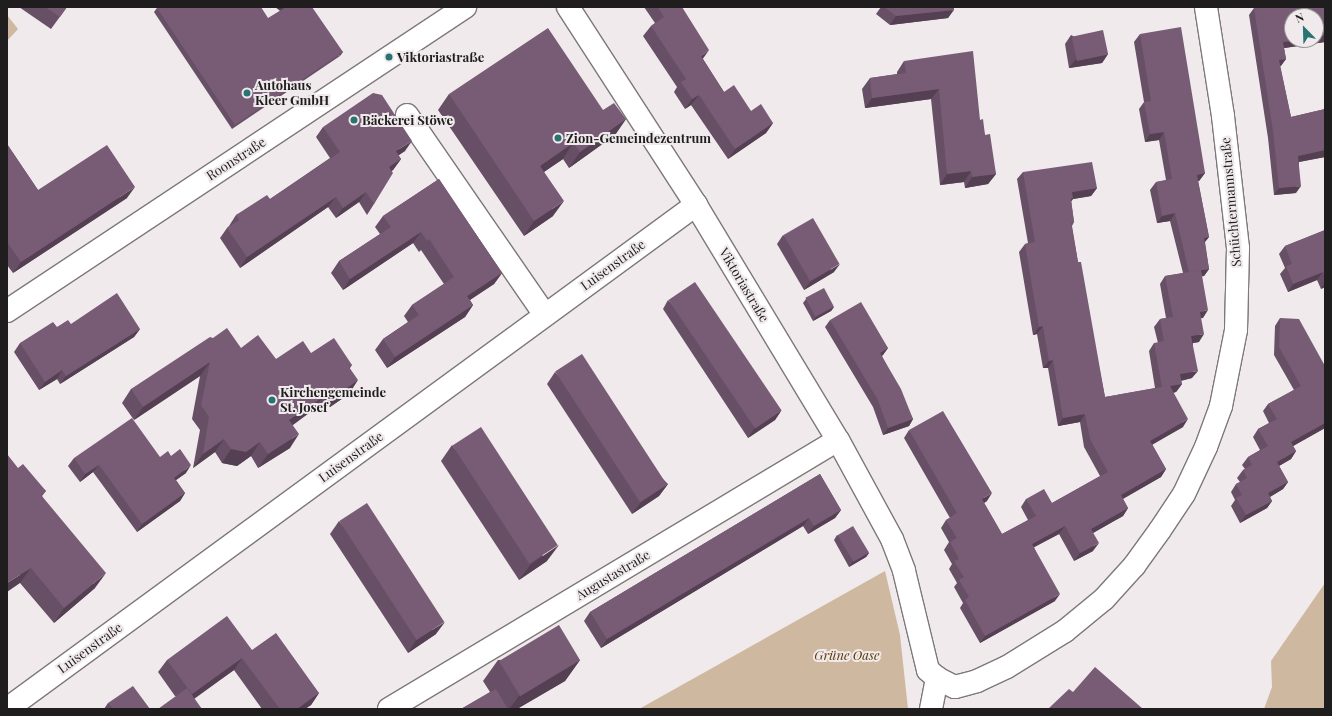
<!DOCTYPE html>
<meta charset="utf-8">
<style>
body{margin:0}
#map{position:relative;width:1332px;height:716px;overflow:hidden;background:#f0eaec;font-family:"Playfair Display",serif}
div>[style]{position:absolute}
.green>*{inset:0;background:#ceb89f}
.roads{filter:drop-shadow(1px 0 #7e7879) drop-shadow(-1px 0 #7e7879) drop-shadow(0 1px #7e7879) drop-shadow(0 -1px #7e7879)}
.minor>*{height:22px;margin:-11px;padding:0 11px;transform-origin:11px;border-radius:11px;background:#fff}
.wall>*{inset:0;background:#674f65}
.shaded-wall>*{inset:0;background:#544052;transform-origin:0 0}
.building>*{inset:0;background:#785c75;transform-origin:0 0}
.dots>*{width:11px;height:11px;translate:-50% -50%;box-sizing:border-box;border:2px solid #f0eaec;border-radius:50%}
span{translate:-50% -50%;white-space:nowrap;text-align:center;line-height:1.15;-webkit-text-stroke:4px #f0eaec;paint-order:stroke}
.poi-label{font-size:13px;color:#1f1d1e;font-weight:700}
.left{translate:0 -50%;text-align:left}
.street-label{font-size:13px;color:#1f1d1e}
.park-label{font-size:13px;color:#5e3a00;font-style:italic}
.frame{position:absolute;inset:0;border:8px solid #1f1d1e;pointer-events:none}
.north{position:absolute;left:1284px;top:8px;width:40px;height:40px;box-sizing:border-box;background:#f0eaec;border:1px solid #9c989a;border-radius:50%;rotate:337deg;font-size:11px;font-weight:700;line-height:16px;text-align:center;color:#1f1d1e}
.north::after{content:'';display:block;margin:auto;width:14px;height:18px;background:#297473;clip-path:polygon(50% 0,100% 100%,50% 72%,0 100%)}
</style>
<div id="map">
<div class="green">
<div style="clip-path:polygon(7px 15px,18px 29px,7px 41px)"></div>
<div style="clip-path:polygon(885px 571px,900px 635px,908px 709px,639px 709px)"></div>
<div style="clip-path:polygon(1325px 583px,1325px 709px,1264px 709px,1272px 687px,1271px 661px)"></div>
</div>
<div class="roads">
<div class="minor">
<div style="left:568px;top:7px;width:236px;rotate:57.1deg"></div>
<div style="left:696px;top:205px;width:275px;rotate:58.9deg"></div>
<div style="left:838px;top:440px;width:113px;rotate:61.4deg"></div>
<div style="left:892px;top:539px;width:34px;rotate:69deg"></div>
<div style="left:904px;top:571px;width:102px;rotate:76.4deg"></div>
<div style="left:928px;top:670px;width:12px;rotate:42deg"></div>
<div style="left:407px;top:115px;width:243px;rotate:55.4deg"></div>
<div style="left:7px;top:311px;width:550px;rotate:-33.57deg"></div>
<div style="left:7px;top:709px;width:854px;rotate:-36.19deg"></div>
<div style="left:389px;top:709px;width:523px;rotate:-30.93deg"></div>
<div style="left:931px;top:709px;width:32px;rotate:-79deg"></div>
<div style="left:937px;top:678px;width:20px;rotate:27deg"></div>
<div style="left:955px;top:687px;width:23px;rotate:-15deg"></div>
<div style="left:977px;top:681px;width:33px;rotate:-25deg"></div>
<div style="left:1007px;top:667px;width:68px;rotate:-31.8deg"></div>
<div style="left:1065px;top:631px;width:50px;rotate:-39.4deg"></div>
<div style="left:1104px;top:599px;width:45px;rotate:-47.7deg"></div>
<div style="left:1134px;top:566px;width:44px;rotate:-54.2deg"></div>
<div style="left:1160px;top:530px;width:43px;rotate:-56.3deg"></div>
<div style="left:1184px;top:494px;width:52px;rotate:-64.9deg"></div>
<div style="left:1206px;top:447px;width:44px;rotate:-69.9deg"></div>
<div style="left:1221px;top:406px;width:77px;rotate:-78.8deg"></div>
<div style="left:1236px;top:330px;width:82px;rotate:-88.6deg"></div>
<div style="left:1238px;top:248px;width:133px;rotate:-96.5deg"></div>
<div style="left:1223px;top:116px;width:110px;rotate:-98.9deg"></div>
</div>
</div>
<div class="wall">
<div style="clip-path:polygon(19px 7px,67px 7px,51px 29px)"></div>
<div style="clip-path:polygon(644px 7px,682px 7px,703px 59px,724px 92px,751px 111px,773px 123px,766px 133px,728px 159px,691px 105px,685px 109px,674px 92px,677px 87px,643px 36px,651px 26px,655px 23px)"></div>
<div style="clip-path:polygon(881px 7px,954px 7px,948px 18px,890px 25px,876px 14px)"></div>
<div style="clip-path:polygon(1325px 7px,1325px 42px,1284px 48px,1286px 59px,1280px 66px,1291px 117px,1325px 109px,1325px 157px,1299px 162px,1296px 193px,1274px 195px,1268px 138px,1249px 15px,1254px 8px)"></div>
<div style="clip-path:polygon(157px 8px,268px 18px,340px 56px,232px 129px,154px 12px)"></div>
<div style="clip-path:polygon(1140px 34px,1205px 173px,1199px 181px,1198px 181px,1209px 237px,1205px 242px,1209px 269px,1204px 276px,1202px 276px,1203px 318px,1201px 318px,1199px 342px,1193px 343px,1192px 378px,1181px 381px,1182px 384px,1176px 392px,1173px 393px,1183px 427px,1152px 444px,1166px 469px,1161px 477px,1123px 499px,1128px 508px,1123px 516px,1093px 533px,1093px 551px,1074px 561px,1059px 534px,1034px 547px,1055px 601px,980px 643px,960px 608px,963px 603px,954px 587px,957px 583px,949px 569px,952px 564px,944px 550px,949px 542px,941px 528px,946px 520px,950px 518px,904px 438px,909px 430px,987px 501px,984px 503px,1002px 534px,1028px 520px,1021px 507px,1026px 499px,1052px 503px,1100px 476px,1084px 447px,1080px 422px,1058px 426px,1048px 368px,1043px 368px,1037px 334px,1033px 335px,1019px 252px,1025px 244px,1028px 243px,1017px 179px,1023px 172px,1097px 188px,1091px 196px,1073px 199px,1071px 201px,1074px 222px,1072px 226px,1078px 262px,1105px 397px,1155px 388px,1149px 351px,1154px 343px,1158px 343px,1154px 327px,1160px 319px,1166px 318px,1160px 284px,1165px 276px,1183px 273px,1170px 221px,1157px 223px,1150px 190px,1156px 182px,1166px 180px,1159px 140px,1145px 142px,1139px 109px,1144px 102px,1134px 42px)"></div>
<div style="clip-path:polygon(1071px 35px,1108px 54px,1102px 63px,1069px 68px,1065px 44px)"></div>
<div style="clip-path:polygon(904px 61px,980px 120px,985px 135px,996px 174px,988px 184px,965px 188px,964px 182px,940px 185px,931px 99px,865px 108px,862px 89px,870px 78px,897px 74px,897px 72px)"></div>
<div style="clip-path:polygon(449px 94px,603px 110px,626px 119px,615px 135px,569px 168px,563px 159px,544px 172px,553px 216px,524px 236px,438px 110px)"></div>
<div style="clip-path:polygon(323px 127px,405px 151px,398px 155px,401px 159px,393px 170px,391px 171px,374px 204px,367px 215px,359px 202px,336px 218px,328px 207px,240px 268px,220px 238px,227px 228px,229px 226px,236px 215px,270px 199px,330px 158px,316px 137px)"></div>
<div style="clip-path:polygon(7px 144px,38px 190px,127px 198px,13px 273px,7px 265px)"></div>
<div style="clip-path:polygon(439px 179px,502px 273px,494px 284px,470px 300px,473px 305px,465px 317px,387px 368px,375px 350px,383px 339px,408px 322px,404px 316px,412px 305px,444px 284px,421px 250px,419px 252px,413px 243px,343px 290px,331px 273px,339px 261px,380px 234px,375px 227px,383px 216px)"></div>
<div style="clip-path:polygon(1325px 230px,1325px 287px,1321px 289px,1317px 280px,1288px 292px,1280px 274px,1285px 268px,1279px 254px,1285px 246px)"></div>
<div style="clip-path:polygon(783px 235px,834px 272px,804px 290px,777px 244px)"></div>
<div style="clip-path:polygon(806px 299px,834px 307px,831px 311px,813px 321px,803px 303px)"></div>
<div style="clip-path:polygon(668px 300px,781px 411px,775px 420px,748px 438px,663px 309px)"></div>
<div style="clip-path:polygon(1280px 318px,1325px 366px,1325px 428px,1293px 446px,1296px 451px,1291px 459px,1279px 466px,1288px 482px,1283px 489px,1270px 497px,1272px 501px,1267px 508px,1240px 523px,1231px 506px,1235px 500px,1231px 492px,1236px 484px,1240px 482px,1237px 478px,1243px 470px,1245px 469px,1242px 465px,1248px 457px,1260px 450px,1253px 437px,1258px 429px,1269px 423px,1263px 411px,1268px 404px,1294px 390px,1274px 355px,1275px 326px)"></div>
<div style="clip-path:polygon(830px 320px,888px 348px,882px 356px,913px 419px,909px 426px,883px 435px,873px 407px,825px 327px)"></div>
<div style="clip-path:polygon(71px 324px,140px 329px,134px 337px,60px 384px,57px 379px,39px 390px,14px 352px,20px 343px,57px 327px)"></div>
<div style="clip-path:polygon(241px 348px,276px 359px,311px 353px,352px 365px,350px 368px,349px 394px,330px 407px,324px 406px,315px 413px,313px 410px,293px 425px,290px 448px,258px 468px,251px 456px,237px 466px,222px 463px,215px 452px,193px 468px,200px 430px,192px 419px,200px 376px,134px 420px,122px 403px,131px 389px)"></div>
<div style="clip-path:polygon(555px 372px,668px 484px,659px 496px,632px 514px,547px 384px)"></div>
<div style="clip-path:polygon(452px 445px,547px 561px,519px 580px,441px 461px)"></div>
<div style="clip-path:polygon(171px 456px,186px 473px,176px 480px,185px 493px,180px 501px,137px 532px,93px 472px,80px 482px,68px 466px,74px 458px,160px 457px)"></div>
<div style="clip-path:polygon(18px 468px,46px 491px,42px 496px,95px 588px,54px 623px,20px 583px)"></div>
<div style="clip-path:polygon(820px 474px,841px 510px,835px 518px,808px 534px,803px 526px,601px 648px,584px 621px,590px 612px)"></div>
<div style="clip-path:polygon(339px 521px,436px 634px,408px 653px,330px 534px)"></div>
<div style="clip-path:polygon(837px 535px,869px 553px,866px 557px,849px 567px,834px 540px)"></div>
<div style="clip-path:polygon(252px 650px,319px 693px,311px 705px,305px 709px,262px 709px,234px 670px,194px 698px,175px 696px,158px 672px,167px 660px)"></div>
<div style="clip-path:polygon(498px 660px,580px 660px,565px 681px,517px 709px,461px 709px,490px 692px,483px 681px)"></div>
<div style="clip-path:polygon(108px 703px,150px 709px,104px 709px)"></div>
</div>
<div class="shaded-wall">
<div style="clip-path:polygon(954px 10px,948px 18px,890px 25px,896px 16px)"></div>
<div style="clip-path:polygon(1325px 35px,1325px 42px,1278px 49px,1283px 42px,1296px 40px,1316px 40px,1316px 37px)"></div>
<div style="clip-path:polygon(709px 50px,702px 60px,701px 56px)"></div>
<div style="left:343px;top:52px;width:5px;height:130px;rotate:127deg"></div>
<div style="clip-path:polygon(1108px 54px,1102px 63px,1069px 68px,1075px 60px)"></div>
<div style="clip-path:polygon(1286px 59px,1281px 66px,1274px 67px,1279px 60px)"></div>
<div style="clip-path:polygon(939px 89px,931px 99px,865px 108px,872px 98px)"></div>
<div style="clip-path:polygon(699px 95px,691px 105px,685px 109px,692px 99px)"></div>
<div style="clip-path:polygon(626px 119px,615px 135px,569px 168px,580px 152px)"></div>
<div style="clip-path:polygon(773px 123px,766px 133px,728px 159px,735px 149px)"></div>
<div style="clip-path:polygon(1164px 132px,1159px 140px,1145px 142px,1150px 134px)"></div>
<div style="clip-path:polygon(412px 141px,405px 151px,389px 162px,396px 151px)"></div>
<div style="clip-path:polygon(573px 143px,563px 159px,529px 182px,540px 166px)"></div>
<div style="clip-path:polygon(1325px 150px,1325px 157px,1293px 163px,1298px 156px)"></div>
<div style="clip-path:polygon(401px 159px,393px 170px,382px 178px,389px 167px)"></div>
<div style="clip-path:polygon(971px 171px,964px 182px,940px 185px,947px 174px)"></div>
<div style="clip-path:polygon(1205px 173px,1199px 181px,1192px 182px,1197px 175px)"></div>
<div style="clip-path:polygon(996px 174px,988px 184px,965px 188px,972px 177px)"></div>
<div style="clip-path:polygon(1301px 186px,1296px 193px,1274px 195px,1279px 188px)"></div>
<div style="clip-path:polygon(135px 187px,127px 198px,13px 273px,21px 262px)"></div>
<div style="clip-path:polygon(1097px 188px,1091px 196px,1073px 199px,1068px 206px,1072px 192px)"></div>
<div style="clip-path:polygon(366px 192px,359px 202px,336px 218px,343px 208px)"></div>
<div style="clip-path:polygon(336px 197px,328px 207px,240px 268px,247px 257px)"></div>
<div style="clip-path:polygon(564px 201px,553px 216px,524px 236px,534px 221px)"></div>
<div style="clip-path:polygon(1175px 213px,1170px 221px,1157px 223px,1162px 216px)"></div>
<div style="clip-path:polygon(421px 232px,413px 243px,343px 290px,350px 279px)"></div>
<div style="clip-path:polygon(1209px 237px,1203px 244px,1204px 238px)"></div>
<div style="clip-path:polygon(840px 264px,834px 272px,804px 290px,810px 282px)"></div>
<div style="clip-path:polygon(1209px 269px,1204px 276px,1184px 280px,1189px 272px)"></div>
<div style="clip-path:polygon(1323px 272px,1317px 280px,1288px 292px,1293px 284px)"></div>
<div style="clip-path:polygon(502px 273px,494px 284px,459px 307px,467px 296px)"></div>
<div style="clip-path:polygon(1325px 283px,1325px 287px,1321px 289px)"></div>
<div style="clip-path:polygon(473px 305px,465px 317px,387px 368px,395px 357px)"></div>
<div style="clip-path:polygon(834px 307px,831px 311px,813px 321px,816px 317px)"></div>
<div style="clip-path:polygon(1208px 310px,1203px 318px,1195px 319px,1200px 312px)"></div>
<div style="clip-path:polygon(1043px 326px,1037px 334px,1033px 335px,1039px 327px)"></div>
<div style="clip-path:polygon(140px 329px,134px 337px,60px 384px,66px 376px)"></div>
<div style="clip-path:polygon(1204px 334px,1199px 342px,1186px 344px,1191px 336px)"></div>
<div style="clip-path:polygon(888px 348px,883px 355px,875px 360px,880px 353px)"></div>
<div style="clip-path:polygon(1053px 360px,1048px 368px,1043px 368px,1049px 361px)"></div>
<div style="clip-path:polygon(210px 362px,200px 376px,134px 420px,143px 407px)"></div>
<div style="clip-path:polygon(62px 370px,57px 379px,39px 390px,45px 382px)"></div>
<div style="clip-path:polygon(1198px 371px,1192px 378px,1174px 382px,1180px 374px)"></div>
<div style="clip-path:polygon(358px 380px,349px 394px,330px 407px,324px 406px,315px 413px,325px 399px,334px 392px)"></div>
<div style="clip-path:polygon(1182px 384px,1176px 392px,1164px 394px,1170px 386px)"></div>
<div style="clip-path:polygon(323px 397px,313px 410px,280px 434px,289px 420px)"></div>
<div style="clip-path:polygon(781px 411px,775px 420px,748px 438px,754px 429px)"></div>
<div style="clip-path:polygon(1085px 414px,1080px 422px,1058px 426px,1063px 418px)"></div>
<div style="clip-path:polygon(913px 419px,909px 426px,883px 435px,888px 428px)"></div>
<div style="clip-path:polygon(1188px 419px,1183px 427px,1145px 449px,1150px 441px)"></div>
<div style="clip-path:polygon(1325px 423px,1325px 428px,1286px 450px,1291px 442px)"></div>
<div style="clip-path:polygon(299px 434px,290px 448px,258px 468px,268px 454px)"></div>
<div style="clip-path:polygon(224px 439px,215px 452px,193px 468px,203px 454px)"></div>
<div style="clip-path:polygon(260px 442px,251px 456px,237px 466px,222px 463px,231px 449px)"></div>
<div style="clip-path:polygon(1296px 451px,1291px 459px,1272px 470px,1277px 462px)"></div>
<div style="clip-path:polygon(99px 465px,93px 472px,80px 482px,85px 474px)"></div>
<div style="clip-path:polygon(191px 465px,186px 473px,169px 485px,174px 478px)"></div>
<div style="clip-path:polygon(1166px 469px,1161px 477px,1115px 503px,1121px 495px)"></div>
<div style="clip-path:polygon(1288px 482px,1283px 489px,1263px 501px,1268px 493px)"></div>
<div style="clip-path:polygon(668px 484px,659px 496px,632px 514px,641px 502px)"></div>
<div style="clip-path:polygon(185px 493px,180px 501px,137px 532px,142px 524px)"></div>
<div style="clip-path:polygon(992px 493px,987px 501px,977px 507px,982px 499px)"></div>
<div style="clip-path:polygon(1272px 501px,1267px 508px,1240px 523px,1246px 515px)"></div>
<div style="clip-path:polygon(1128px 508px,1123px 516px,1086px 537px,1091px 529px)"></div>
<div style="clip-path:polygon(841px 510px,835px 518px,808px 534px,814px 526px)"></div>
<div style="clip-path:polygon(809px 518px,803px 526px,601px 648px,607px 639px)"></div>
<div style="clip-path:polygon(1065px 526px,1059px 534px,1027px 551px,1032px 544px)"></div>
<div style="clip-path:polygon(1099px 543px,1093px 551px,1074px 561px,1080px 553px)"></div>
<div style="clip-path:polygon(559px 545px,547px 561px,519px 580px,531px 564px)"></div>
<div style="clip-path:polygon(869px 553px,866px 557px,849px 567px,852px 562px)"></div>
<div style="clip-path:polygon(31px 568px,20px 583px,7px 592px,7px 583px)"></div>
<div style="clip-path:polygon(106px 573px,95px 588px,54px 623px,64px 608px)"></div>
<div style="clip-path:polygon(1060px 594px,1055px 601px,980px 643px,985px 636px)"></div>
<div style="clip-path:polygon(445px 622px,436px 634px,408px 653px,416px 640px)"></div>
<div style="clip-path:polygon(242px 658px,234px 670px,183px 707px,192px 694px)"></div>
<div style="clip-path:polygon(580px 660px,565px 681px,517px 709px,509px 709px,519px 696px)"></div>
<div style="clip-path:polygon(319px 693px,311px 705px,305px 709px,297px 709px)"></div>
</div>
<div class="building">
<div style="clip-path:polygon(45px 7px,67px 7px,60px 17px)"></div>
<div style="clip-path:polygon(158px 7px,261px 7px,268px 18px,286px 7px,312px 7px,343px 52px,235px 125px,157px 8px)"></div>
<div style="clip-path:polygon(658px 7px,682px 7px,709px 50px,701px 56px,724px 92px,734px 85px,751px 111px,761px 104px,773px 123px,735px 149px,699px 95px,692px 99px,681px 82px,686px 79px,651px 26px,664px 17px)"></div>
<div style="clip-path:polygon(884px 7px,954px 7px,954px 10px,896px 16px)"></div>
<div style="clip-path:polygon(1260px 7px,1325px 7px,1325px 35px,1316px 37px,1316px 16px,1292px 16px,1292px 40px,1296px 40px,1283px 42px,1286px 59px,1279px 60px,1291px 117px,1325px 109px,1325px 150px,1298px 156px,1301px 186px,1279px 188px,1273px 131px,1254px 8px)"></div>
<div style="clip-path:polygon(1181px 27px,1205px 173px,1197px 175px,1209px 237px,1204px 238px,1209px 269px,1189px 272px,1175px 213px,1162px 216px,1156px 182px,1172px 179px,1164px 132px,1150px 134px,1144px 102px,1151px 101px,1140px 34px)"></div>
<div style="clip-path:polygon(548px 28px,603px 110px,614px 103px,626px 119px,580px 152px,573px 143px,540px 166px,564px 201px,534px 221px,449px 94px)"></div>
<div style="left:1103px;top:30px;width:25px;height:32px;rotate:78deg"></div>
<div style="clip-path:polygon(973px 51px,980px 120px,983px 119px,985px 135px,990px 134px,996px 174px,972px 177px,971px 171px,947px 174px,939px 89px,872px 98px,870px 78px,906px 73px,904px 61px)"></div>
<div style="clip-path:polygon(373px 93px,382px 95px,412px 141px,396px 151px,401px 159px,389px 167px,393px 173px,374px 204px,366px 192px,343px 208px,336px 197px,247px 257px,227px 228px,239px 220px,236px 215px,267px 195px,270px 199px,340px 152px,323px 127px)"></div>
<div style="clip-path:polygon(7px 144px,38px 190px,107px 145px,135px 187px,21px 262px,7px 242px)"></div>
<div style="clip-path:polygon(1092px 162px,1097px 188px,1072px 192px,1073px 198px,1071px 199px,1074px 222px,1071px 223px,1078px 262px,1081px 262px,1105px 397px,1162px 387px,1154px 343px,1164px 341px,1160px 319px,1173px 317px,1165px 276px,1201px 270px,1208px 310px,1200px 312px,1204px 334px,1191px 336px,1198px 371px,1180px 374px,1182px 384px,1170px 386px,1188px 419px,1150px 441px,1166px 469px,1121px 495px,1128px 508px,1091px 529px,1099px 543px,1080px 553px,1065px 526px,1032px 544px,1060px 594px,985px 636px,965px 600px,969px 597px,959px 580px,964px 577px,954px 561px,959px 559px,950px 542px,957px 538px,946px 520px,957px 513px,909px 430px,943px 411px,992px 493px,982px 499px,1002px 534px,1036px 516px,1026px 499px,1044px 489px,1052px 503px,1108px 472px,1090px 439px,1085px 414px,1063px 418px,1053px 360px,1049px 361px,1043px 326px,1039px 327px,1025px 244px,1035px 242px,1023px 172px)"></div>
<div style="clip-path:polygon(439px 179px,502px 273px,467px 296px,473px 305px,395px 357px,383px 339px,419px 315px,412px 305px,454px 277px,429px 239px,427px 241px,421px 232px,350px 279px,339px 261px,391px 227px,383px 216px)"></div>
<div style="left:813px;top:218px;width:53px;height:34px;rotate:60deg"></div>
<div style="clip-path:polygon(1325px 230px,1325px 277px,1323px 272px,1293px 284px,1286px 266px,1292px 264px,1285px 246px)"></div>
<div style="left:695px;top:282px;width:155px;height:32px;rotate:56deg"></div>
<div style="left:824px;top:288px;width:21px;height:21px;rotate:62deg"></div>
<div style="clip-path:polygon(117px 293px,140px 329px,66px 376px,62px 370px,45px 382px,20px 343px,53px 322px,57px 327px,68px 320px,71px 324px)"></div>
<div style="clip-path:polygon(861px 302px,888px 348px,880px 353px,901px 389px,913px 419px,888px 428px,878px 400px,830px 320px)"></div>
<div style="clip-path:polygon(1280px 318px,1299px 319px,1325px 366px,1325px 423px,1291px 442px,1296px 451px,1277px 462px,1288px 482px,1268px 493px,1272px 501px,1246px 515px,1236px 498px,1242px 495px,1236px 484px,1247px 478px,1243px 470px,1252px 465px,1248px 457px,1268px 446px,1258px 429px,1277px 419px,1268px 404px,1301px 386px,1279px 347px)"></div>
<div style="clip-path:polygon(227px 328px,241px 348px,258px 335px,276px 359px,303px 341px,311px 353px,334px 338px,352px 365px,349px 367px,358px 380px,339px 394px,334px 392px,325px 399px,323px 397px,289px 420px,299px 434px,268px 454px,260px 442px,246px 452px,231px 449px,224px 439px,203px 454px,209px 417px,201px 405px,210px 362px,143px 407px,131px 389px,210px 337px,213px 338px)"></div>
<div style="left:582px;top:354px;width:156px;height:32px;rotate:57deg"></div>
<div style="clip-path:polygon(132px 418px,160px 457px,168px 451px,171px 456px,180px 449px,191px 465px,174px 478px,185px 493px,142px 524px,99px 465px,85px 474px,74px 458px)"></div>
<div style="left:481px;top:427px;width:141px;height:34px;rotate:57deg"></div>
<div style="clip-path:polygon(7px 454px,18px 468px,23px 464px,46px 491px,41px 495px,106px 573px,64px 608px,31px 568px,7px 583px)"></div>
<div style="clip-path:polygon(820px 474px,841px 510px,814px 526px,809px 518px,607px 639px,590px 612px)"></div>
<div style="left:367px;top:503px;width:142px;height:33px;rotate:57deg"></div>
<div style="left:853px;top:526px;width:31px;height:18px;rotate:59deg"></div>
<div style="clip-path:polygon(227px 616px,252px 650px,276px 633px,319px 693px,297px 709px,280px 709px,242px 658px,192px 694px,167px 660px)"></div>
<div style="left:559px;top:625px;width:41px;height:70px;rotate:59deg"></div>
<div style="clip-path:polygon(1095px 667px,1143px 709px,1048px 709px,1069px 689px,1073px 692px)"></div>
<div style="clip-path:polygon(133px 686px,150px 709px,113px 709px,108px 703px)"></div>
<div style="clip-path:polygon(187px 688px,202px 709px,158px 709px)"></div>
<div style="clip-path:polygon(496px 689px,508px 709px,461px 709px)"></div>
</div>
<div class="dots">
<div style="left:389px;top:57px;background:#297473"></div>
<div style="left:247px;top:93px;background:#297473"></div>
<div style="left:354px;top:120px;background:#297473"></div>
<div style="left:558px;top:138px;background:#297473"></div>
<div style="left:272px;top:400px;background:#297473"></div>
</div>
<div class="poi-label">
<span class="left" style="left:397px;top:57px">Viktoriastraße</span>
<span class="left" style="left:255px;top:93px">Autohaus<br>Kleer GmbH</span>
<span class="left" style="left:362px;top:120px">Bäckerei Stöwe</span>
<span class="left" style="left:566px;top:138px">Zion-Gemeindezentrum</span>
<span class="left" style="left:280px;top:400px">Kirchengemeinde<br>St. Josef</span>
</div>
<div class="street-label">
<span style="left:236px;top:159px;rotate:-33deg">Roonstraße</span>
<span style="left:1231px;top:202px;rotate:-95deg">Schüchtermannstraße</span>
<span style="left:613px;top:265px;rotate:-36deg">Luisenstraße</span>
<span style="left:744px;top:285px;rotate:59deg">Viktoriastraße</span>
<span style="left:351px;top:457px;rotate:-36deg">Luisenstraße</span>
<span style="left:613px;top:575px;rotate:-31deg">Augustastraße</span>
<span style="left:90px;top:648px;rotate:-36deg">Luisenstraße</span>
</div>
<div class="park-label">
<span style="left:847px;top:655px">Grüne Oase</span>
</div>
<div class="frame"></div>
<div class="north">N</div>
</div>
